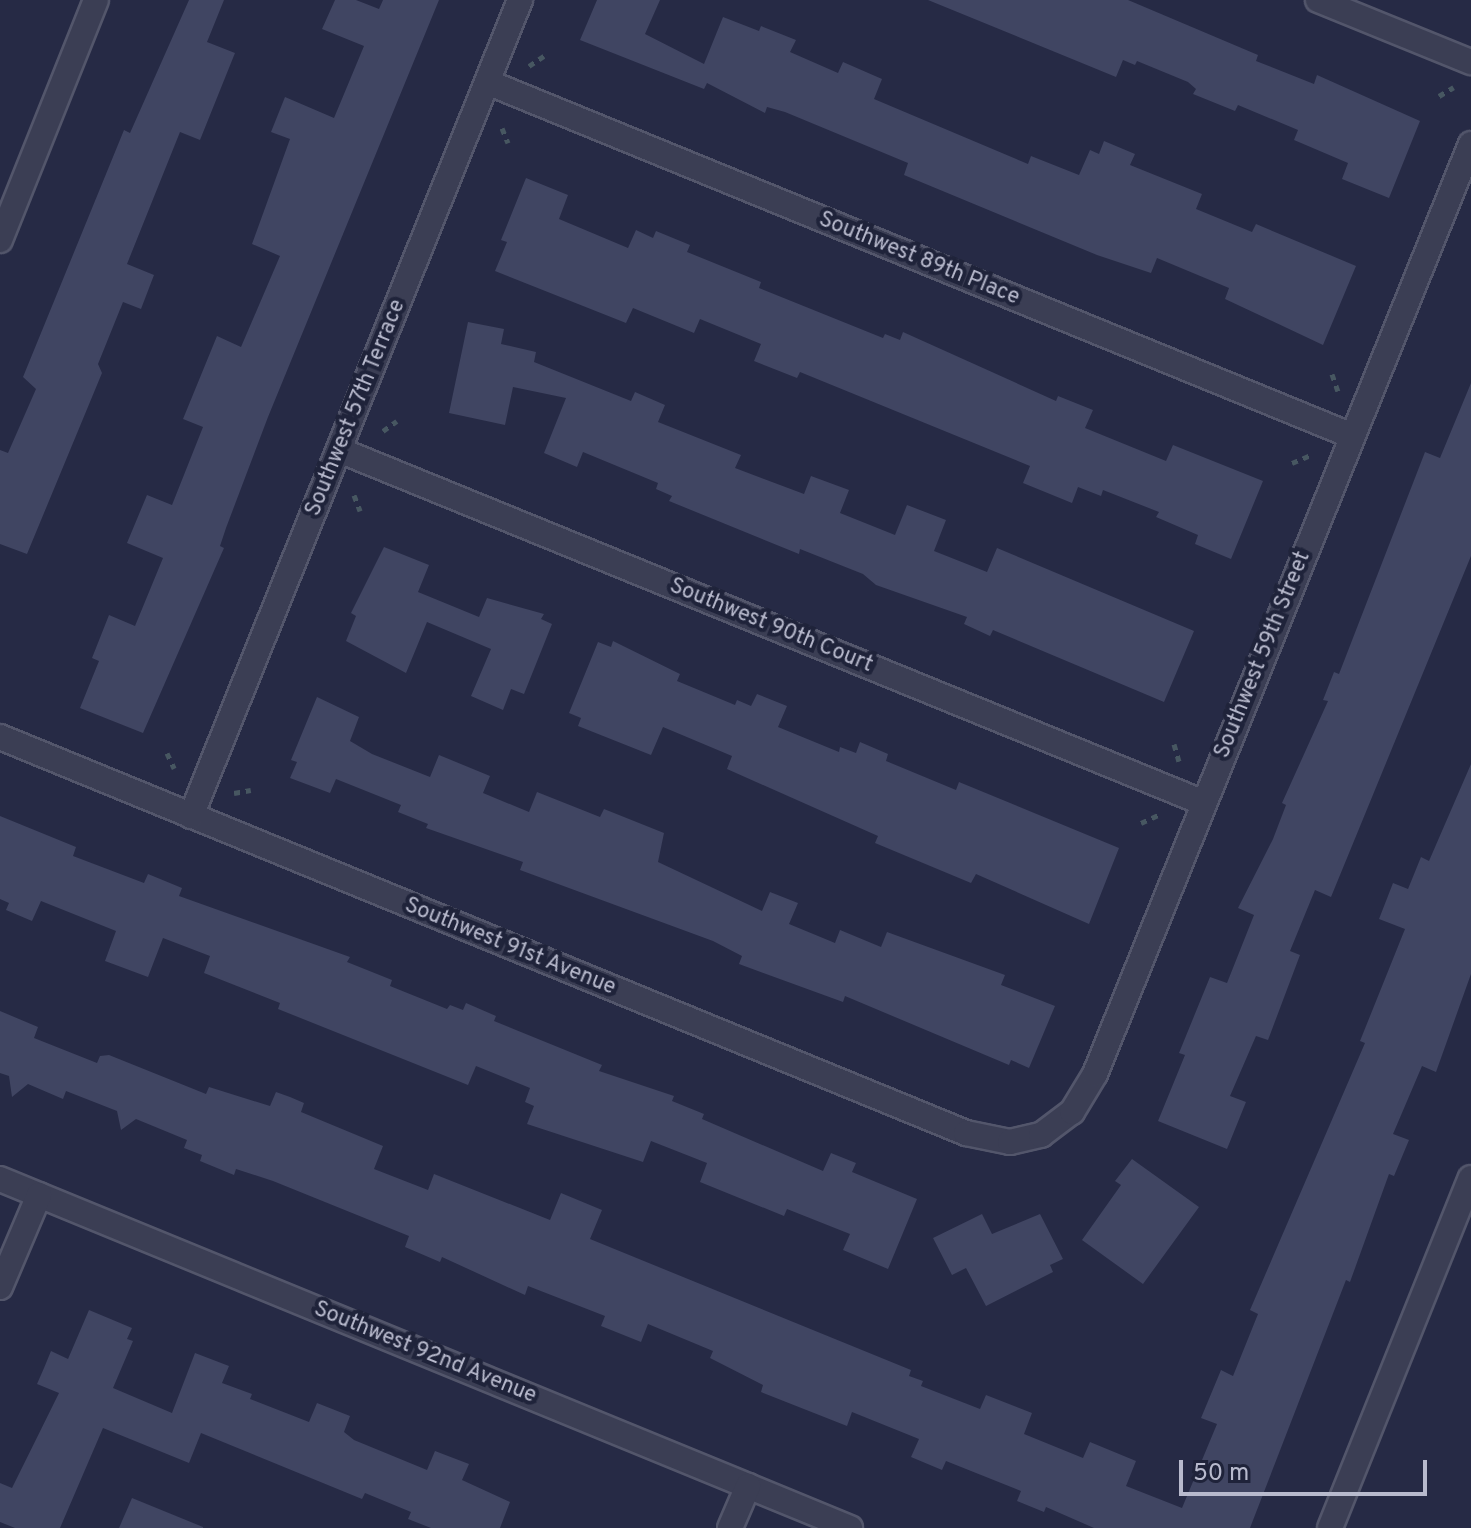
<!DOCTYPE html>
<style>
body{margin:0}
#map{position:relative;width:1471px;height:1528px;overflow:hidden;background:#262a45;font-family:Overpass,sans-serif}
div>[style]{position:absolute}
.building>*{inset:0;background:#404562}
.path>*{height:5px;margin-top:-2.5px;transform-origin:0;background:repeating-linear-gradient(90deg,#475761 0 6px,transparent 0 12px)}
.roads{filter:drop-shadow(2px 0 #53566b) drop-shadow(-2px 0 #53566b) drop-shadow(0 2px #53566b) drop-shadow(0 -2px #53566b)}
.minor>*{height:24px;margin:-12px;padding:0 12px;transform-origin:12px;border-radius:12px;background:#3b3e54}
span{translate:-50% -50%;white-space:nowrap;text-align:center;line-height:1.15;-webkit-text-stroke:8px #1f233a;paint-order:stroke}
.street-label{font-size:22px;color:#b8bacd}
.scale{position:absolute;left:1179px;top:1460px;width:248px;height:36px;box-sizing:border-box;border:4px solid #b8bacd;border-top:0;padding-left:10px;font-size:24px;line-height:28px;white-space:nowrap;color:#b8bacd;-webkit-text-stroke:6px #1f233a;paint-order:stroke}
</style>
<div id="map">
<div class="building">
<div style="clip-path:polygon(189px 0,224px 0,207px 42px,235px 53px,200px 140px,180px 132px,127px 264px,154px 275px,141px 309px,123px 302px,98px 364px,102px 373px,27px 554px,0 544px,0 450px,8px 453px,36px 389px,23px 377px,124px 130px,130px 133px)"></div>
<div style="clip-path:polygon(335px 0,356px 0,379px 9px,383px 0,439px 0,268px 417px,226px 528px,220px 546px,224px 548px,143px 733px,80px 708px,99px 661px,92px 658px,109px 615px,135px 626px,163px 558px,127px 543px,147px 495px,172px 505px,203px 427px,183px 419px,217px 336px,241px 347px,280px 256px,252px 244px,290px 139px,271px 132px,285px 97px,334px 118px,364px 46px,322px 29px)"></div>
<div style="clip-path:polygon(597px 0,660px 0,645px 34px,704px 64px,723px 17px,759px 31px,761px 26px,796px 40px,790px 52px,838px 73px,843px 62px,882px 79px,874px 99px,1028px 164px,1031px 156px,1079px 175px,1090px 150px,1099px 154px,1104px 141px,1135px 154px,1130px 165px,1202px 194px,1196px 209px,1252px 232px,1256px 224px,1356px 266px,1323px 345px,1225px 299px,1229px 288px,1157px 258px,1151px 273px,1097px 255px,904px 175px,908px 163px,785px 112px,767px 107px,765px 113px,707px 83px,704px 89px,580px 40px)"></div>
<div style="clip-path:polygon(928px 0,1128px 0,1258px 55px,1256px 61px,1314px 84px,1317px 75px,1420px 121px,1389px 198px,1342px 179px,1348px 163px,1294px 140px,1298px 130px,1238px 105px,1235px 111px,1193px 94px,1196px 89px,1188px 82px,1137px 61px,1135px 65px,1123px 60px,1116px 77px)"></div>
<div style="clip-path:polygon(526px 178px,568px 195px,559px 219px,628px 248px,636px 230px,653px 238px,656px 231px,690px 245px,687px 252px,761px 282px,759px 288px,883px 338px,885px 334px,900px 340px,903px 332px,1056px 401px,1058px 396px,1093px 410px,1085px 428px,1166px 461px,1173px 445px,1263px 481px,1231px 559px,1195px 544px,1198px 535px,1156px 517px,1159px 512px,1103px 490px,1101px 496px,1078px 487px,1072px 503px,1023px 483px,1030px 466px,800px 372px,797px 378px,754px 361px,761px 344px,700px 319px,694px 333px,633px 308px,626px 323px,495px 271px,507px 242px,501px 240px)"></div>
<div style="clip-path:polygon(468px 322px,504px 329px,501px 344px,536px 352px,534px 362px,631px 401px,635px 392px,665px 405px,658px 422px,741px 455px,735px 468px,804px 494px,811px 476px,849px 490px,840px 513px,895px 535px,907px 505px,946px 520px,934px 551px,987px 572px,997px 548px,1194px 631px,1164px 702px,993px 630px,990px 636px,964px 624px,967px 617px,876px 585px,863px 574px,800px 549px,799px 554px,669px 501px,672px 496px,656px 489px,658px 483px,583px 452px,577px 467px,544px 453px,566px 398px,513px 387px,505px 425px,449px 413px)"></div>
<div style="clip-path:polygon(1471px 383px,1471px 556px,1331px 897px,1315px 890px,1290px 951px,1300px 955px,1268px 1040px,1256px 1036px,1230px 1096px,1246px 1102px,1227px 1149px,1158px 1121px,1185px 1055px,1179px 1053px,1210px 977px,1227px 983px,1254px 915px,1238px 908px,1273px 839px,1286px 805px,1282px 803px,1328px 701px,1323px 700px,1334px 672px,1339px 674px,1425px 452px,1440px 458px)"></div>
<div style="clip-path:polygon(384px 547px,429px 565px,418px 592px,479px 617px,487px 598px,544px 614px,541px 619px,552px 624px,524px 694px,511px 689px,503px 710px,471px 696px,491px 649px,427px 622px,406px 673px,346px 641px,356px 616px,351px 613px)"></div>
<div style="clip-path:polygon(613px 641px,680px 674px,677px 681px,735px 705px,737px 700px,751px 706px,757px 694px,787px 706px,778px 727px,839px 752px,840px 747px,856px 753px,860px 742px,888px 754px,886px 761px,956px 790px,959px 782px,1119px 848px,1089px 924px,976px 874px,971px 883px,875px 843px,878px 836px,727px 769px,732px 756px,663px 727px,651px 755px,578px 726px,581px 718px,569px 713px,598px 642px,611px 647px)"></div>
<div style="clip-path:polygon(317px 697px,359px 717px,350px 741px,372px 754px,430px 777px,439px 755px,490px 776px,483px 793px,529px 812px,537px 792px,600px 817px,604px 809px,664px 833px,658px 862px,762px 911px,770px 892px,798px 903px,789px 924px,835px 943px,840px 930px,881px 947px,887px 932px,1005px 975px,1001px 985px,1055px 1006px,1029px 1068px,1011px 1060px,1009px 1065px,845px 996px,843px 1002px,739px 964px,742px 956px,713px 941px,520px 870px,523px 862px,426px 828px,428px 824px,398px 812px,401px 805px,336px 779px,330px 793px,290px 778px,297px 762px,291px 760px)"></div>
<div style="clip-path:polygon(1471px 764px,1471px 974px,1436px 1072px,1422px 1066px,1393px 1134px,1409px 1140px,1394px 1176px,1389px 1174px,1350px 1282px,1346px 1280px,1250px 1528px,1094px 1528px,1046px 1507px,1044px 1512px,1017px 1501px,1021px 1491px,946px 1461px,942px 1470px,911px 1457px,919px 1439px,852px 1412px,847px 1426px,761px 1392px,763px 1385px,710px 1358px,713px 1351px,648px 1324px,641px 1342px,601px 1326px,605px 1316px,528px 1286px,525px 1295px,442px 1257px,440px 1262px,405px 1247px,409px 1236px,273px 1181px,236px 1169px,234px 1175px,200px 1161px,202px 1155px,184px 1148px,187px 1140px,136px 1119px,121px 1130px,117px 1111px,66px 1091px,63px 1099px,28px 1084px,12px 1097px,9px 1076px,0 1073px,0 1011px,38px 1027px,34px 1038px,97px 1063px,100px 1056px,109px 1055px,206px 1094px,209px 1087px,270px 1106px,276px 1092px,290px 1097px,304px 1103px,301px 1112px,383px 1146px,374px 1169px,428px 1190px,434px 1174px,550px 1220px,561px 1193px,602px 1210px,590px 1239px,911px 1370px,909px 1376px,923px 1381px,921px 1386px,980px 1409px,986px 1395px,1032px 1413px,1024px 1434px,1083px 1458px,1090px 1442px,1136px 1461px,1126px 1486px,1182px 1508px,1217px 1424px,1201px 1418px,1221px 1370px,1233px 1376px,1258px 1314px,1250px 1310px,1365px 1043px,1360px 1041px,1405px 929px,1379px 919px,1393px 883px,1408px 889px,1421px 857px,1429px 861px)"></div>
<div style="clip-path:polygon(0 816px,76px 847px,73px 856px,144px 883px,148px 874px,182px 888px,179px 896px,350px 957px,347px 962px,392px 980px,390px 986px,447px 1009px,450px 1005px,463px 1010px,466px 1003px,496px 1016px,494px 1021px,602px 1065px,599px 1071px,674px 1096px,672px 1101px,704px 1114px,702px 1119px,823px 1171px,831px 1153px,856px 1163px,852px 1172px,917px 1199px,888px 1269px,843px 1250px,850px 1234px,787px 1209px,784px 1216px,700px 1182px,707px 1163px,651px 1141px,643px 1162px,527px 1124px,534px 1106px,525px 1102px,530px 1088px,476px 1066px,468px 1085px,278px 1009px,280px 1003px,204px 973px,210px 956px,163px 938px,148px 977px,105px 961px,116px 931px,41px 901px,32px 921px,6px 910px,9px 903px,0 899px)"></div>
<div style="clip-path:polygon(1132px 1159px,1199px 1207px,1143px 1284px,1082px 1240px,1121px 1185px,1115px 1181px)"></div>
<div style="clip-path:polygon(982px 1214px,992px 1234px,1040px 1214px,1063px 1259px,1050px 1265px,1053px 1272px,986px 1306px,966px 1268px,952px 1275px,933px 1238px)"></div>
<div style="clip-path:polygon(89px 1310px,132px 1328px,127px 1339px,133px 1341px,113px 1388px,172px 1413px,195px 1353px,229px 1366px,222px 1383px,252px 1394px,250px 1399px,309px 1422px,317px 1403px,350px 1416px,344px 1432px,354px 1440px,427px 1470px,435px 1451px,469px 1464px,462px 1480px,510px 1502px,500px 1528px,431px 1528px,408px 1519px,411px 1512px,365px 1493px,362px 1499px,201px 1433px,189px 1463px,103px 1428px,60px 1528px,15px 1528px,0 1522px,0 1483px,12px 1488px,59px 1393px,37px 1384px,44px 1368px,51px 1351px,68px 1359px)"></div>
<div style="clip-path:polygon(132px 1498px,203px 1527px,203px 1528px,119px 1528px)"></div>
</div>
<div class="path">
<div style="left:529px;top:66px;width:18px;rotate:-34deg"></div>
<div style="left:1439px;top:96px;width:17px;rotate:-31deg"></div>
<div style="left:502px;top:128px;width:16px;rotate:68deg"></div>
<div style="left:1332px;top:374px;width:18px;rotate:71deg"></div>
<div style="left:383px;top:431px;width:17px;rotate:-36deg"></div>
<div style="left:1292px;top:463px;width:21px;rotate:-23deg"></div>
<div style="left:354px;top:495px;width:17px;rotate:69deg"></div>
<div style="left:1174px;top:744px;width:18px;rotate:74deg"></div>
<div style="left:167px;top:753px;width:17px;rotate:65deg"></div>
<div style="left:234px;top:793px;width:17px;rotate:-10deg"></div>
<div style="left:1141px;top:823px;width:19px;rotate:-25deg"></div>
</div>
<div class="roads">
<div class="minor">
<div style="left:1318px;top:0;width:165px;rotate:22.1deg"></div>
<div style="left:487px;top:82px;width:932px;rotate:22.25deg"></div>
<div style="left:0;top:240px;width:258px;rotate:-68.2deg"></div>
<div style="left:339px;top:450px;width:934px;rotate:22.2deg"></div>
<div style="left:0;top:737px;width:1044px;rotate:22.29deg"></div>
<div style="left:966px;top:1133px;width:45px;rotate:11.6deg"></div>
<div style="left:1010px;top:1142px;width:32px;rotate:-13deg"></div>
<div style="left:1041px;top:1135px;width:39px;rotate:-37deg"></div>
<div style="left:1072px;top:1112px;width:44px;rotate:-58.8deg"></div>
<div style="left:1095px;top:1074px;width:1003px;rotate:-67.99deg"></div>
<div style="left:191px;top:816px;width:880px;rotate:-68.04deg"></div>
<div style="left:0;top:1179px;width:919px;rotate:22.32deg"></div>
<div style="left:0;top:1287px;width:100px;rotate:-67deg"></div>
<div style="left:730px;top:1528px;width:46px;rotate:-66.8deg"></div>
<div style="left:1330px;top:1528px;width:377px;rotate:-68.1deg"></div>
</div>
</div>
<div class="street-label">
<span style="left:919px;top:259px;rotate:22deg">Southwest 89th Place</span>
<span style="left:356px;top:408px;rotate:-68deg">Southwest 57th Terrace</span>
<span style="left:771px;top:626px;rotate:22deg">Southwest 90th Court</span>
<span style="left:1263px;top:655px;rotate:-68deg">Southwest 59th Street</span>
<span style="left:510px;top:947px;rotate:22deg">Southwest 91st Avenue</span>
<span style="left:425px;top:1353px;rotate:22deg">Southwest 92nd Avenue</span>
</div>
<div class="scale">50 m</div>
</div>
